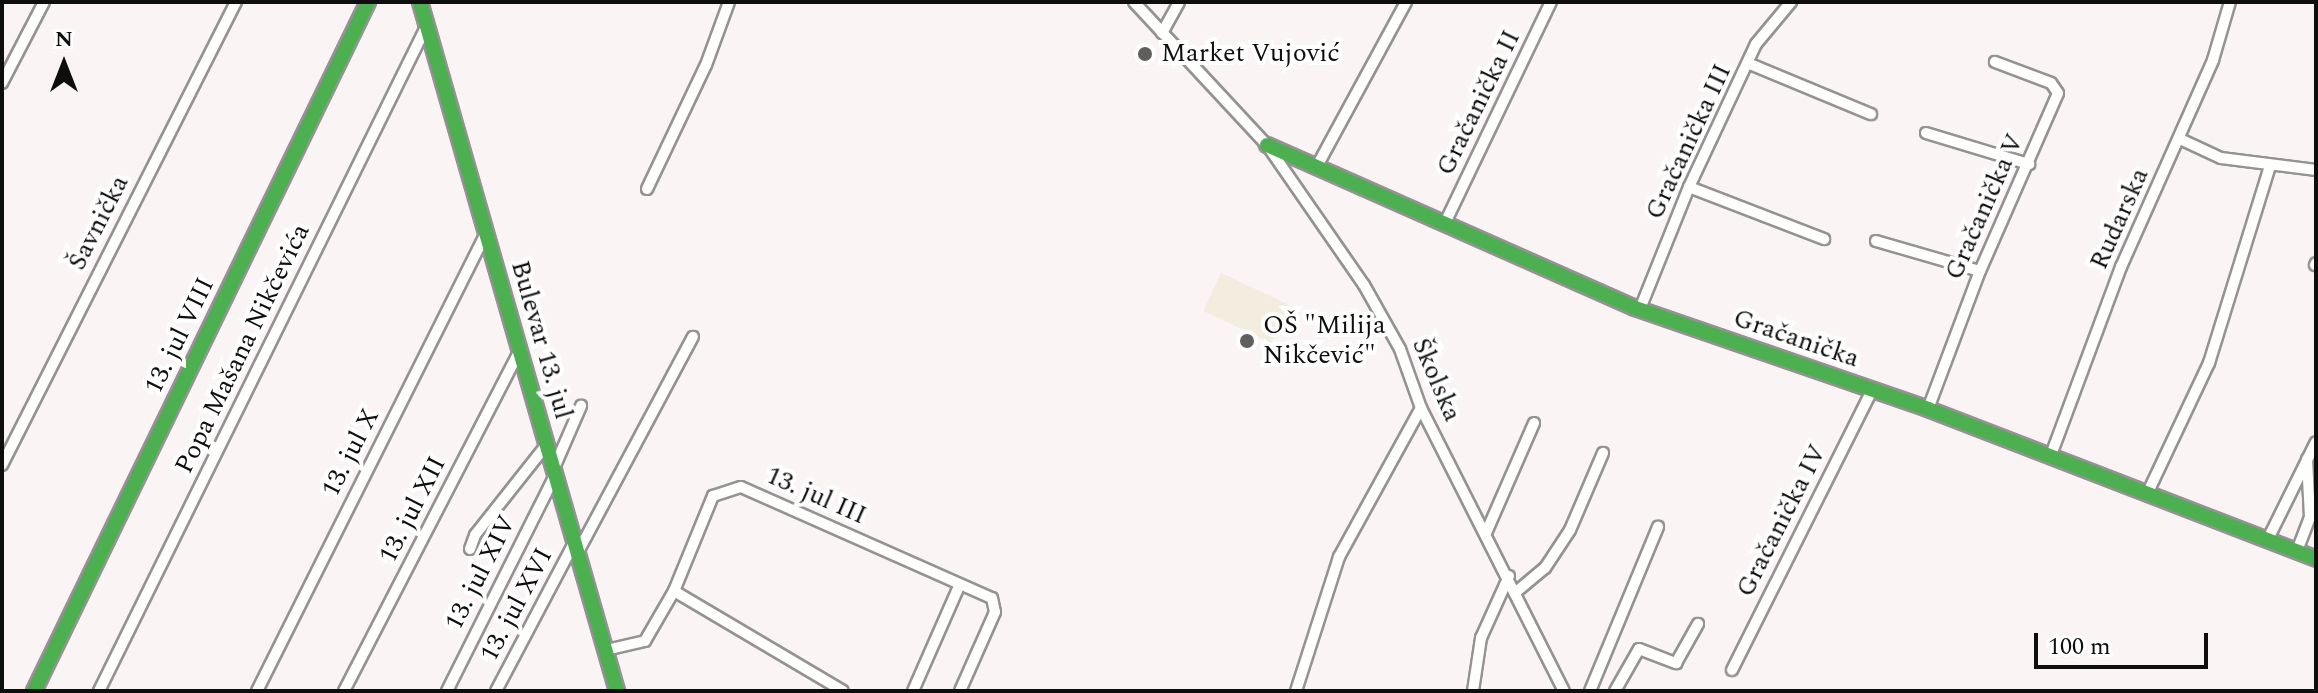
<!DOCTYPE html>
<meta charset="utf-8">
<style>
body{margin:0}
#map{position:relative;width:2318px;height:693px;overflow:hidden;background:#faf5f4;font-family:Spectral,serif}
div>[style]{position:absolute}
.pitch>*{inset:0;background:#f3eddf;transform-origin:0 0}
.roads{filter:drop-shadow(2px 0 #949292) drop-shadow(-2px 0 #949292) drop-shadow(0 2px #949292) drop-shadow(0 -2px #949292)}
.street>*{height:10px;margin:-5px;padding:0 5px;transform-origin:5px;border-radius:5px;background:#fefefd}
.fast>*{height:14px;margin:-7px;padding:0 7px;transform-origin:7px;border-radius:7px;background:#4caf50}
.dots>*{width:22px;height:22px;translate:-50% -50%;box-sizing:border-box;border:4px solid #fff;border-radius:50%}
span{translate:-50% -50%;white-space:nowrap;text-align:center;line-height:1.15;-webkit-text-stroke:8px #fff;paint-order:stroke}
.poi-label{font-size:26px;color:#0e0e0e}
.left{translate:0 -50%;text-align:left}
.street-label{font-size:26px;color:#0e0e0e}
.frame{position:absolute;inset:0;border:4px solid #0e0e0e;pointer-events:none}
.north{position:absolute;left:24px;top:24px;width:80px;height:80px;-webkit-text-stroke:6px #fff;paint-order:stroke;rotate:0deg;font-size:22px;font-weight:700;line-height:32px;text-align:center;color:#0e0e0e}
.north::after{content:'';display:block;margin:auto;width:28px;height:36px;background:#0e0e0e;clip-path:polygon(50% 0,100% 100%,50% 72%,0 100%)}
.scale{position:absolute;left:2034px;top:633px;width:174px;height:36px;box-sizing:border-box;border:4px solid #0e0e0e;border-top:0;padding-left:10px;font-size:24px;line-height:28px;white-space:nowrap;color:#0e0e0e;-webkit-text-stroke:6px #fff;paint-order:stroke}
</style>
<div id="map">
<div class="pitch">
<div style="left:1221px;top:273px;width:75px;height:42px;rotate:25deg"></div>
</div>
<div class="roads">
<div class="street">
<div style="left:1134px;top:2px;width:195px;rotate:47.1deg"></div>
<div style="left:1267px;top:145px;width:170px;rotate:55.3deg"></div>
<div style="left:1364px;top:285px;width:73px;rotate:60.6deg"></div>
<div style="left:1400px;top:349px;width:63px;rotate:70.4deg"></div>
<div style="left:1421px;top:408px;width:317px;rotate:63.2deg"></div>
<div style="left:1162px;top:33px;width:35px;rotate:-61deg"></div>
<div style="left:1750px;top:64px;width:131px;rotate:22.5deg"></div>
<div style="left:2px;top:83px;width:91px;rotate:-62.6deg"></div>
<div style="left:1926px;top:133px;width:108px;rotate:16.8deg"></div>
<div style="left:2180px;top:139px;width:45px;rotate:24.9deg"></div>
<div style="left:2221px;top:158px;width:96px;rotate:7.2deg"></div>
<div style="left:1316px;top:168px;width:189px;rotate:-61.5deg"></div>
<div style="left:1689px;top:187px;width:145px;rotate:21.1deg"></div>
<div style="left:647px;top:189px;width:137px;rotate:-64.6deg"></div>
<div style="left:706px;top:65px;width:67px;rotate:-69.9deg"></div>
<div style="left:1445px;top:223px;width:245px;rotate:-64.4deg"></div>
<div style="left:1876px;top:241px;width:108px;rotate:16.1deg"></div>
<div style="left:2315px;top:265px;width:2px;rotate:-63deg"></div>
<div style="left:1640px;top:309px;width:131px;rotate:-68.1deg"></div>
<div style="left:1689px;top:187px;width:158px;rotate:-64.9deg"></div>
<div style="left:1756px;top:44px;width:55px;rotate:-50.2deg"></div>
<div style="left:1928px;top:409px;width:147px;rotate:-69.4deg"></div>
<div style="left:1980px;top:271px;width:194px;rotate:-66.3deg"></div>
<div style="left:2058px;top:93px;width:12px;rotate:-125deg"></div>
<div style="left:2051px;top:83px;width:60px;rotate:-159.4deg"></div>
<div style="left:2051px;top:455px;width:201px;rotate:-69.6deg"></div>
<div style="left:2121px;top:267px;width:227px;rotate:-66deg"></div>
<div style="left:2213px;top:60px;width:60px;rotate:-73.7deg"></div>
<div style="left:2px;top:465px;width:519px;rotate:-63.19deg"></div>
<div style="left:554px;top:468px;width:68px;rotate:-66.5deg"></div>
<div style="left:2148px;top:492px;width:143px;rotate:-64.7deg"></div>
<div style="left:2209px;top:363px;width:206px;rotate:-72.8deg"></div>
<div style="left:1486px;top:533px;width:120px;rotate:-66.4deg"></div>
<div style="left:2268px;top:539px;width:108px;rotate:-63.7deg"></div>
<div style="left:470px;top:549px;width:15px;rotate:-70deg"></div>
<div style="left:475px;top:535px;width:116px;rotate:-51.6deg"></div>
<div style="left:2297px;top:551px;width:36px;rotate:-69deg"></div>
<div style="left:2310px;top:517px;width:58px;rotate:-93deg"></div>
<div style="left:578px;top:552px;width:244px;rotate:-61.9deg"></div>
<div style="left:674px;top:591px;width:196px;rotate:30.6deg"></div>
<div style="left:1516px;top:592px;width:38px;rotate:-40deg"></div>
<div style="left:1545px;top:568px;width:45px;rotate:-56.7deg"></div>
<div style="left:1570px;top:530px;width:84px;rotate:-66.8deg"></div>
<div style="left:606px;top:650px;width:40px;rotate:-13deg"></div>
<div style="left:645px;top:641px;width:58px;rotate:-59.9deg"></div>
<div style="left:674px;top:591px;width:103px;rotate:-67.7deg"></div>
<div style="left:713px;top:496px;width:29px;rotate:-18deg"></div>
<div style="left:741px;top:487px;width:274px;rotate:23.9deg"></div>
<div style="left:992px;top:598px;width:14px;rotate:78deg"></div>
<div style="left:995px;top:612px;width:86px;rotate:113.9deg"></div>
<div style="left:1732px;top:670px;width:312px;rotate:-63.4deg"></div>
<div style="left:99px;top:691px;width:740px;rotate:-63.78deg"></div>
<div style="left:257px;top:691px;width:510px;rotate:-63.43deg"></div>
<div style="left:344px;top:691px;width:384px;rotate:-62.7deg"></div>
<div style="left:447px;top:691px;width:241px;rotate:-63.4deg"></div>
<div style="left:496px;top:691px;width:170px;rotate:-62.2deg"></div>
<div style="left:913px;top:691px;width:115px;rotate:-66.3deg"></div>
<div style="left:1296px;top:691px;width:141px;rotate:-72.2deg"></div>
<div style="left:1339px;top:557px;width:170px;rotate:-61.2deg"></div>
<div style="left:1473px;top:691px;width:54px;rotate:-81.4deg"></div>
<div style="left:1481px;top:638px;width:68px;rotate:-65.7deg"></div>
<div style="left:1590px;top:691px;width:178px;rotate:-67.5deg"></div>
<div style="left:1615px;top:691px;width:48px;rotate:-60.3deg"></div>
<div style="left:1639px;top:649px;width:40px;rotate:21deg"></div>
<div style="left:1676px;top:663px;width:45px;rotate:-60.6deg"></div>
</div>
<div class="fast">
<div style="left:420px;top:2px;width:717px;rotate:74.04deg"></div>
<div style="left:1267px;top:145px;width:402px;rotate:23.9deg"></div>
<div style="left:1635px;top:308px;width:310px;rotate:19deg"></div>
<div style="left:1928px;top:409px;width:416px;rotate:21.1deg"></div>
<div style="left:34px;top:691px;width:766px;rotate:-64.14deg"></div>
</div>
</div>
<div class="dots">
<div style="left:1145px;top:54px;background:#615f5e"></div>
<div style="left:1247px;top:341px;background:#615f5e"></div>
</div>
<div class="poi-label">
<span class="left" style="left:1161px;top:54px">Market Vujović</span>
<span class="left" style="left:1263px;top:341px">OŠ "Milija<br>Nikčević"</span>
</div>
<div class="street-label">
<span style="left:1479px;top:103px;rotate:-64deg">Gračanička II</span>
<span style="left:1689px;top:142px;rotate:-65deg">Gračanička III</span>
<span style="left:1985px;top:207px;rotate:-66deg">Gračanička V</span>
<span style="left:2120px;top:219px;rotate:-66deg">Rudarska</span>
<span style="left:99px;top:223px;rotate:-63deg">Šavnička</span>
<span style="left:180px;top:336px;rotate:-64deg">13. jul VIII</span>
<span style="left:1796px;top:339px;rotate:19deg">Gračanička</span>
<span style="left:541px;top:340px;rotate:74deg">Bulevar 13. jul</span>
<span style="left:243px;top:349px;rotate:-64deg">Popa Mašana Nikčevića</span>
<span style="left:1436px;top:380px;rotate:67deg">Školska</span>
<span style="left:351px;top:453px;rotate:-63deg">13. jul X</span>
<span style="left:816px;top:496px;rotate:24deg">13. jul III</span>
<span style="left:413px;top:510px;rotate:-63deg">13. jul XII</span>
<span style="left:1782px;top:521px;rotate:-63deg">Gračanička IV</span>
<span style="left:481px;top:573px;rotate:-63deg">13. jul XIV</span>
<span style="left:517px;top:605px;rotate:-62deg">13. jul XVI</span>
</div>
<div class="frame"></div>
<div class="north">N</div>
<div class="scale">100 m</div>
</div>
